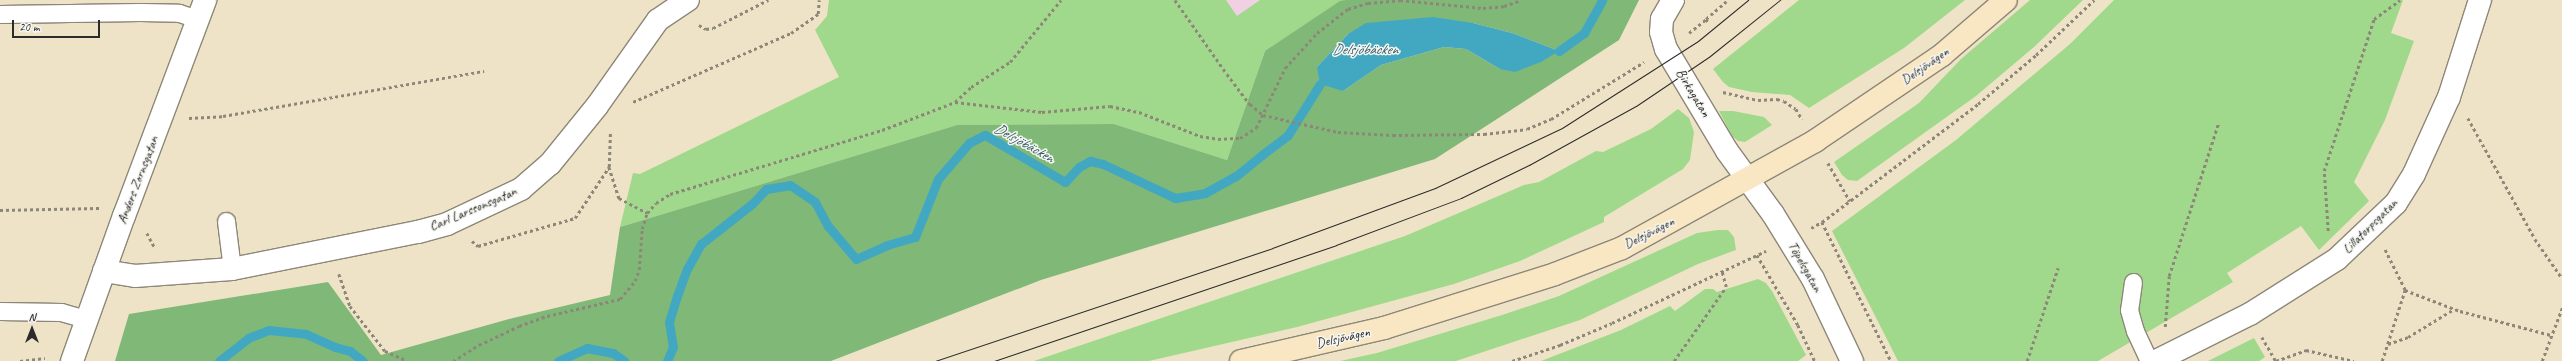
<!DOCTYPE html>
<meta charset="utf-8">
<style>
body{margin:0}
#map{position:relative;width:2562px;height:361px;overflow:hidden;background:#efe3c7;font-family:Caveat,sans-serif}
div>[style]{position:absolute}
.built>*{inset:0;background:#f1d0e3}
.green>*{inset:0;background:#a0d98b}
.forest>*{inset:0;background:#80b977}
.water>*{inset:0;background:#42a8c2}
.stream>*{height:9px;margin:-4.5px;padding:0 4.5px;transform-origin:4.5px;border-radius:4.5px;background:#42a8c2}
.path>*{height:2.5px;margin-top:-1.25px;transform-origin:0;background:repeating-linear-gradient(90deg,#8d8779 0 3px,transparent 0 6px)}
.roads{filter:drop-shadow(1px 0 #8d8779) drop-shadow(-1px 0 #8d8779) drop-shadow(0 1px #8d8779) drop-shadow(0 -1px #8d8779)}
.lane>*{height:17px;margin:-8.5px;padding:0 8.5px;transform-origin:8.5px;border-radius:8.5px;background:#fff}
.street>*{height:22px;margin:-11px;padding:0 11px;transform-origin:11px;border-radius:11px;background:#fff}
.secondary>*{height:22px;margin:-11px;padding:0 11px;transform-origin:11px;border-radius:11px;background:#f9e7c3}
.tram>*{height:1px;margin:-0.5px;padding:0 0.5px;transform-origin:0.5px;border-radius:0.5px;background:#2b2b2b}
span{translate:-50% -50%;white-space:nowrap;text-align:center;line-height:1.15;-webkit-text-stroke:3px #f6f6f2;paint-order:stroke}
.street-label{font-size:14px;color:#2b2b2b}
.water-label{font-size:15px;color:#345d67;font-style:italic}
.north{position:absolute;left:12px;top:309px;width:40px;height:40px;-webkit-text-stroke:3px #f6f6f2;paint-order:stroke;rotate:0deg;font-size:11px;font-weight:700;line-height:16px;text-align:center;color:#2b2b2b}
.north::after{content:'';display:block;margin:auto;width:14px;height:18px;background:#2b2b2b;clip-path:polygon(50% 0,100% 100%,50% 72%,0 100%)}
.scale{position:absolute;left:12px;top:20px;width:88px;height:18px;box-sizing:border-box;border:2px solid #2b2b2b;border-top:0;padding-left:5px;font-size:12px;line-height:14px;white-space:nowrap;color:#2b2b2b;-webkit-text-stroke:3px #f6f6f2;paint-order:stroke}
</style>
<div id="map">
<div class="built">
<div style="clip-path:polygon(1226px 0,1260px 0,1237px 17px)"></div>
</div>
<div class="green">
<div style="clip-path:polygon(829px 0,1226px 0,1237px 16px,1260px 0,1409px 0,1265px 51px,1227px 160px,1114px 124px,957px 125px,620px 227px,633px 173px,640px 174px,839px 77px,815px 30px,827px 16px)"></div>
<div style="clip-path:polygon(1799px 0,1965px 0,1904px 48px,1809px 108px,1790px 95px,1752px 92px,1729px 87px,1723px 82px,1713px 69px)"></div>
<div style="clip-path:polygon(2030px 0,2083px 0,2034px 47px,1976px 96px,1857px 181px,1848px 180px,1842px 175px,1834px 162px,1919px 103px,1961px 59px)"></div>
<div style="clip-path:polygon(2114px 0,2403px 0,2391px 33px,2414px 41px,2385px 120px,2354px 182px,2369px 201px,2319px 250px,2301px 226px,2227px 273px,2233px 282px,2098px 361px,1898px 361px,1832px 231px,1956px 140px,2070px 44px)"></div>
<div style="clip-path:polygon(1678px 109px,1689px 118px,1694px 132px,1690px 160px,1683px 169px,1604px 217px,1604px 222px,1520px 261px,1454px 284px,1297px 327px,1149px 361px,1034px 361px,1405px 236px,1524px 185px,1539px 182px,1596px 151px,1603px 152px,1651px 129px)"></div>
<div style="clip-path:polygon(1719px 111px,1733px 111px,1764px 117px,1772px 125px,1745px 142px,1738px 141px,1732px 136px)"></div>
<div style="clip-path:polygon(1718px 230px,1728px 230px,1734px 237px,1736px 250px,1698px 264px,1580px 320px,1456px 361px,1340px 361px,1377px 353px,1502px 315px,1559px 296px,1697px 233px)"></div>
<div style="clip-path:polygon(1758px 279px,1766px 283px,1772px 291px,1806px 355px,1798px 361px,1541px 361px,1621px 330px,1670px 306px,1675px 311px,1705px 289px,1713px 289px,1717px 292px)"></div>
<div style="clip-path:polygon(2254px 338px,2265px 357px,2259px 361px,2208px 361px)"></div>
</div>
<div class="forest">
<div style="clip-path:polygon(evenodd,1346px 0,1639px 0,1619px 40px,1435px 159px,1041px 280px,831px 361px,115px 361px,129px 314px,328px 282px,381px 355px,509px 319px,610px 295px,620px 227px,957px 125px,1114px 124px,1227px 160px,1265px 51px,1340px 1px,1346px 0,1473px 23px,1512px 33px,1559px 51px,1500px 69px,1466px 49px,1444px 47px,1381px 65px,1343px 91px,1317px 67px,1348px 34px,1473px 23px)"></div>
</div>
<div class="water">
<div style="clip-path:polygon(1433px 17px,1473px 23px,1512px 33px,1559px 51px,1541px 62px,1515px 72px,1500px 69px,1466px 49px,1444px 47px,1381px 65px,1343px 91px,1320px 84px,1317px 67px,1348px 34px,1366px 23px)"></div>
</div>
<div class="stream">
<div style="left:1559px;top:51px;width:31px;rotate:-36deg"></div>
<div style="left:1584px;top:33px;width:38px;rotate:-61deg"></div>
<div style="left:219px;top:361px;width:37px;rotate:-38deg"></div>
<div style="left:248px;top:338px;width:22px;rotate:-21deg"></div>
<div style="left:269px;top:330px;width:37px;rotate:6deg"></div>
<div style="left:306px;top:334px;width:32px;rotate:24deg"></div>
<div style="left:335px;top:347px;width:16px;rotate:15deg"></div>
<div style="left:350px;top:351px;width:16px;rotate:38deg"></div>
<div style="left:558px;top:361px;width:32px;rotate:-24deg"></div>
<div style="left:587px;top:348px;width:26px;rotate:11deg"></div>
<div style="left:613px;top:353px;width:14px;rotate:36deg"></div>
<div style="left:667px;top:361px;width:15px;rotate:-67deg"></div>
<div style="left:673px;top:347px;width:25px;rotate:-99deg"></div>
<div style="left:669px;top:322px;width:27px;rotate:-73deg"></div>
<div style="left:677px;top:296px;width:29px;rotate:-70deg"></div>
<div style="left:687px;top:269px;width:29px;rotate:-61deg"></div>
<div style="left:701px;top:244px;width:66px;rotate:-38.3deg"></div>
<div style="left:753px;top:203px;width:19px;rotate:-47deg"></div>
<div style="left:766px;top:189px;width:24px;rotate:-9deg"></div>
<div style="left:790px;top:185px;width:30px;rotate:34deg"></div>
<div style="left:815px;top:202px;width:27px;rotate:62deg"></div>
<div style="left:828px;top:226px;width:43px;rotate:49.7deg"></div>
<div style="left:856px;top:259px;width:34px;rotate:-24deg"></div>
<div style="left:887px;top:245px;width:29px;rotate:-16deg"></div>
<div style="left:915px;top:237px;width:62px;rotate:-68.4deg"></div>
<div style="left:938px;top:179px;width:48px;rotate:-49.3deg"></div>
<div style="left:969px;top:143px;width:18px;rotate:-27deg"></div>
<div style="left:985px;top:135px;width:93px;rotate:30.4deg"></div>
<div style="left:1065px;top:182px;width:21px;rotate:-47deg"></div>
<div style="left:1079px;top:167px;width:13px;rotate:-29deg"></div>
<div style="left:1090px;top:161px;width:13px;rotate:13deg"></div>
<div style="left:1103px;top:164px;width:80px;rotate:25.3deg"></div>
<div style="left:1175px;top:198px;width:30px;rotate:-9deg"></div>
<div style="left:1205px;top:193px;width:35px;rotate:-29deg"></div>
<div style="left:1236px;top:176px;width:35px;rotate:-39deg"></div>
<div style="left:1263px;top:154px;width:31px;rotate:-37deg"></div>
<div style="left:1288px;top:135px;width:60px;rotate:-57.9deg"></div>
</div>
<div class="path">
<div style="left:1175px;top:0;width:90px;rotate:54.9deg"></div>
<div style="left:1227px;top:74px;width:38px;rotate:53deg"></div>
<div style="left:1250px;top:104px;width:17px;rotate:40deg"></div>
<div style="left:1263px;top:115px;width:77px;rotate:12.8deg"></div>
<div style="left:1338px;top:132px;width:55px;rotate:3.1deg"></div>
<div style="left:1393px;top:135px;width:91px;rotate:-0.6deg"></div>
<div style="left:1484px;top:134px;width:43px;rotate:-6.6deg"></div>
<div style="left:1527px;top:129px;width:26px;rotate:-23deg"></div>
<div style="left:1551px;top:119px;width:109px;rotate:-31.5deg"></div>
<div style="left:1400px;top:0;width:83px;rotate:5.5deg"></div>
<div style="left:1483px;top:8px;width:21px;rotate:-5deg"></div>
<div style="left:1504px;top:6px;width:18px;rotate:-19deg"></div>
<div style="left:1706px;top:19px;width:29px;rotate:-41deg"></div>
<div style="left:699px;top:25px;width:8px;rotate:30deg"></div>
<div style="left:706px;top:29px;width:7px;rotate:-8deg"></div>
<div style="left:713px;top:28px;width:62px;rotate:-27deg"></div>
<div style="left:1689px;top:33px;width:22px;rotate:-39deg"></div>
<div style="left:1706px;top:19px;width:5px;rotate:53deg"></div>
<div style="left:1723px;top:92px;width:36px;rotate:13deg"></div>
<div style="left:1758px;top:100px;width:19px;rotate:-3deg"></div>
<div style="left:1777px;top:99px;width:7px;rotate:16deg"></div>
<div style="left:1784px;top:101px;width:14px;rotate:34deg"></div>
<div style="left:1796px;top:109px;width:12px;rotate:59deg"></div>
<div style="left:633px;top:102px;width:172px;rotate:-23.6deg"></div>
<div style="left:791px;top:33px;width:33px;rotate:-35deg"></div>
<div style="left:818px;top:14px;width:14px;rotate:-86deg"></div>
<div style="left:955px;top:102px;width:22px;rotate:-43deg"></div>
<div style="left:971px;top:87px;width:46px;rotate:-32.7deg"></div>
<div style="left:1010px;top:62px;width:80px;rotate:-50.6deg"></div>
<div style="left:189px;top:118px;width:34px;rotate:-3deg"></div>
<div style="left:223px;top:116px;width:265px;rotate:-9.8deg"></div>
<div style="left:2468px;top:118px;width:138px;rotate:61deg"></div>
<div style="left:2535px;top:239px;width:47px;rotate:55.3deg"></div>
<div style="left:1828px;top:163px;width:44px;rotate:59.9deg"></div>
<div style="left:609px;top:167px;width:33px;rotate:72deg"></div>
<div style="left:619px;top:198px;width:32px;rotate:28deg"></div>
<div style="left:0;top:210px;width:99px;rotate:-1.2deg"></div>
<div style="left:1822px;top:222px;width:155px;rotate:63.6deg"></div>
<div style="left:1811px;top:228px;width:13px;rotate:-29deg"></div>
<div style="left:1822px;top:222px;width:196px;rotate:-37.1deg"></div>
<div style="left:1978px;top:104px;width:76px;rotate:-40.2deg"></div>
<div style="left:2036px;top:55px;width:80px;rotate:-43.5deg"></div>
<div style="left:2328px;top:231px;width:60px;rotate:-93.8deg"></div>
<div style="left:2324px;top:171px;width:160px;rotate:-71.8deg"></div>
<div style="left:2374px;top:19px;width:32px;rotate:-36deg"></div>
<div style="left:147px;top:233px;width:17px;rotate:62deg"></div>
<div style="left:472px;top:241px;width:8px;rotate:40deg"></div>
<div style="left:478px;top:246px;width:101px;rotate:-16.1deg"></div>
<div style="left:575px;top:218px;width:61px;rotate:-56.3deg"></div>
<div style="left:609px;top:167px;width:35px;rotate:-88deg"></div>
<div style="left:1757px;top:255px;width:81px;rotate:59.6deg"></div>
<div style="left:1798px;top:325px;width:40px;rotate:65deg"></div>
<div style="left:339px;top:274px;width:34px;rotate:71deg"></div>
<div style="left:350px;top:306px;width:57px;rotate:52.1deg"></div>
<div style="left:385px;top:351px;width:24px;rotate:24deg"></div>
<div style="left:2405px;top:290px;width:59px;rotate:20.9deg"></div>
<div style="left:2460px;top:311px;width:94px;rotate:14.8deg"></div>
<div style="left:2165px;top:327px;width:51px;rotate:-85.5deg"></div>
<div style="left:2169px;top:276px;width:160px;rotate:-72.1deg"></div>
<div style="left:2262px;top:337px;width:28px;rotate:60deg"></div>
<div style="left:2388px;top:344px;width:21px;rotate:-19deg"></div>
<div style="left:2408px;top:337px;width:54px;rotate:-31.3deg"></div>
<div style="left:20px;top:361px;width:25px;rotate:-7deg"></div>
<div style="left:453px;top:361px;width:31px;rotate:-32deg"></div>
<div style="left:479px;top:345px;width:44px;rotate:-25.4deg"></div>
<div style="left:519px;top:326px;width:30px;rotate:-20deg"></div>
<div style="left:547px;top:316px;width:75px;rotate:-13.1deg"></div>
<div style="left:620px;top:299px;width:23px;rotate:-50deg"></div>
<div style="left:635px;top:281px;width:12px;rotate:-70deg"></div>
<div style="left:639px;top:270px;width:41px;rotate:-85.8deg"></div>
<div style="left:642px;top:229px;width:17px;rotate:-73deg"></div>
<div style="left:647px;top:213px;width:13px;rotate:-48deg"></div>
<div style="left:656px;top:203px;width:17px;rotate:-33deg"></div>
<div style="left:670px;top:194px;width:221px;rotate:-16.8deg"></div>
<div style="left:882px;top:130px;width:78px;rotate:-21deg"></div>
<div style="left:955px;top:102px;width:88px;rotate:6.6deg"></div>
<div style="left:1042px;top:112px;width:68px;rotate:-5deg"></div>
<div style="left:1110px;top:106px;width:30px;rotate:12deg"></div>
<div style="left:1139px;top:112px;width:66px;rotate:21.5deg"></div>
<div style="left:1200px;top:136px;width:18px;rotate:9deg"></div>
<div style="left:1218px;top:139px;width:22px;rotate:-3deg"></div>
<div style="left:1240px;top:138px;width:19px;rotate:-32deg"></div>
<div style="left:1256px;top:128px;width:67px;rotate:-64.2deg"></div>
<div style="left:1285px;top:68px;width:47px;rotate:-47.6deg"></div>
<div style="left:1317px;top:33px;width:39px;rotate:-38deg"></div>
<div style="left:1348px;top:9px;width:21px;rotate:-17deg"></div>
<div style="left:1368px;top:3px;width:32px;rotate:-5deg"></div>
<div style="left:1512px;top:361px;width:51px;rotate:-18.4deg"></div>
<div style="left:1560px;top:345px;width:56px;rotate:-22.9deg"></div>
<div style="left:1612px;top:323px;width:170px;rotate:-25.1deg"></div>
<div style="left:1674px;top:361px;width:90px;rotate:-54.9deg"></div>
<div style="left:1726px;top:287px;width:16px;rotate:-105deg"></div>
<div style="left:2027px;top:361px;width:98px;rotate:-71.6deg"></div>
<div style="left:2276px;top:361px;width:32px;rotate:-20deg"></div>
<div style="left:2306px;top:350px;width:49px;rotate:12.9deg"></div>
<div style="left:2382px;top:361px;width:75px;rotate:-72.1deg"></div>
<div style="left:2405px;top:290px;width:45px;rotate:-116.6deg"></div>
<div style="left:2542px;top:361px;width:57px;rotate:-69.3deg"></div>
</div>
<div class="roads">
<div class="lane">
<div style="left:0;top:14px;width:140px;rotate:-0.8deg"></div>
<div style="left:140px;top:12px;width:39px;rotate:1deg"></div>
<div style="left:179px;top:13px;width:20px;rotate:18deg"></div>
<div style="left:226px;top:221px;width:48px;rotate:82.9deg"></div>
<div style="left:2133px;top:282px;width:28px;rotate:98deg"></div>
<div style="left:2129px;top:310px;width:22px;rotate:74deg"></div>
<div style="left:2135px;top:331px;width:33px;rotate:65deg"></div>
<div style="left:0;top:311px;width:61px;rotate:0.9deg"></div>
<div style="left:61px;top:312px;width:26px;rotate:16deg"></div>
</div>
<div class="street">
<div style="left:1673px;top:0;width:22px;rotate:120deg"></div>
<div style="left:1662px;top:19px;width:13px;rotate:94deg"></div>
<div style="left:1661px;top:32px;width:18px;rotate:74deg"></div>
<div style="left:1666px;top:49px;width:119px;rotate:59.1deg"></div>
<div style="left:1727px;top:151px;width:78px;rotate:53.9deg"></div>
<div style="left:1773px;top:214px;width:76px;rotate:58.4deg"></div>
<div style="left:1813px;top:279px;width:91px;rotate:64.6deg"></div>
<div style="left:104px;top:271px;width:31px;rotate:9deg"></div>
<div style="left:135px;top:276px;width:97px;rotate:-4.1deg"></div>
<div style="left:232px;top:269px;width:190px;rotate:-11.3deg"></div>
<div style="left:418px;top:232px;width:30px;rotate:-15deg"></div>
<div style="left:447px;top:224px;width:82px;rotate:-25.3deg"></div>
<div style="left:521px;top:189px;width:38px;rotate:-41deg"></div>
<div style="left:550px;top:164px;width:75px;rotate:-51deg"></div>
<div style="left:597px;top:106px;width:105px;rotate:-54.7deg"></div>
<div style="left:658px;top:20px;width:36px;rotate:-34deg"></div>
<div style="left:72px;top:361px;width:154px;rotate:-70.3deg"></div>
<div style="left:124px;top:216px;width:231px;rotate:-69.4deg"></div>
<div style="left:2156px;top:361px;width:105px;rotate:-26.6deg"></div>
<div style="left:2250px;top:314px;width:103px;rotate:-32.3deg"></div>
<div style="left:2337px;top:259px;width:81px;rotate:-43.5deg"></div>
<div style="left:2396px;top:203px;width:34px;rotate:-58deg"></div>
<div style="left:2414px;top:174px;width:85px;rotate:-65.6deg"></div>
<div style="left:2449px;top:97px;width:102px;rotate:-72.3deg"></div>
</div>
<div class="secondary">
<div style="left:1241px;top:361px;width:147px;rotate:-13deg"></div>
<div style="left:1384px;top:328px;width:179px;rotate:-17.5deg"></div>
<div style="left:1555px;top:274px;width:72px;rotate:-21.2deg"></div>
<div style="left:1622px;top:248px;width:221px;rotate:-29deg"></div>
<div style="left:1815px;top:141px;width:153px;rotate:-34.1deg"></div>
<div style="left:1942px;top:55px;width:84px;rotate:-40.7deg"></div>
</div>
</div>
<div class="tram">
<div style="left:935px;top:361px;width:355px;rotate:-18.5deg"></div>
<div style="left:1272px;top:248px;width:174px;rotate:-20.2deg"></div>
<div style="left:1435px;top:188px;width:140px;rotate:-25.3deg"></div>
<div style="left:1562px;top:128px;width:161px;rotate:-32.6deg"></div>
<div style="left:1698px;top:41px;width:65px;rotate:-39.4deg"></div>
<div style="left:994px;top:361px;width:361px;rotate:-18.7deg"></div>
<div style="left:1336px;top:245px;width:134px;rotate:-20.6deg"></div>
<div style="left:1461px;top:198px;width:76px;rotate:-25.9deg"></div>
<div style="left:1529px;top:165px;width:122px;rotate:-28.9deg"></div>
<div style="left:1636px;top:106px;width:89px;rotate:-34deg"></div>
<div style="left:1710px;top:56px;width:90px;rotate:-38.7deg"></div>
</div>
<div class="street-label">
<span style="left:1925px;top:66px;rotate:-35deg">Delsjövägen</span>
<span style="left:1693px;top:93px;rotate:59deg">Birkagatan</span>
<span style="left:138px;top:180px;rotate:-69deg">Anders Zornsgatan</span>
<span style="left:473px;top:209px;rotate:-23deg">Carl Larssonsgatan</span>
<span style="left:2370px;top:226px;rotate:-45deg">Lillatorpsgatan</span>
<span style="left:1649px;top:233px;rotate:-27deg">Delsjövägen</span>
<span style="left:1805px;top:267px;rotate:60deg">Töpelsgatan</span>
<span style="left:1343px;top:338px;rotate:-13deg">Delsjövägen</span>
</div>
<div class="water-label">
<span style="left:1365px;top:50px">Delsjöbäcken</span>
<span style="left:1024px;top:143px;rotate:29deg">Delsjöbäcken</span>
</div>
<div class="north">N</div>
<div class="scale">20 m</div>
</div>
